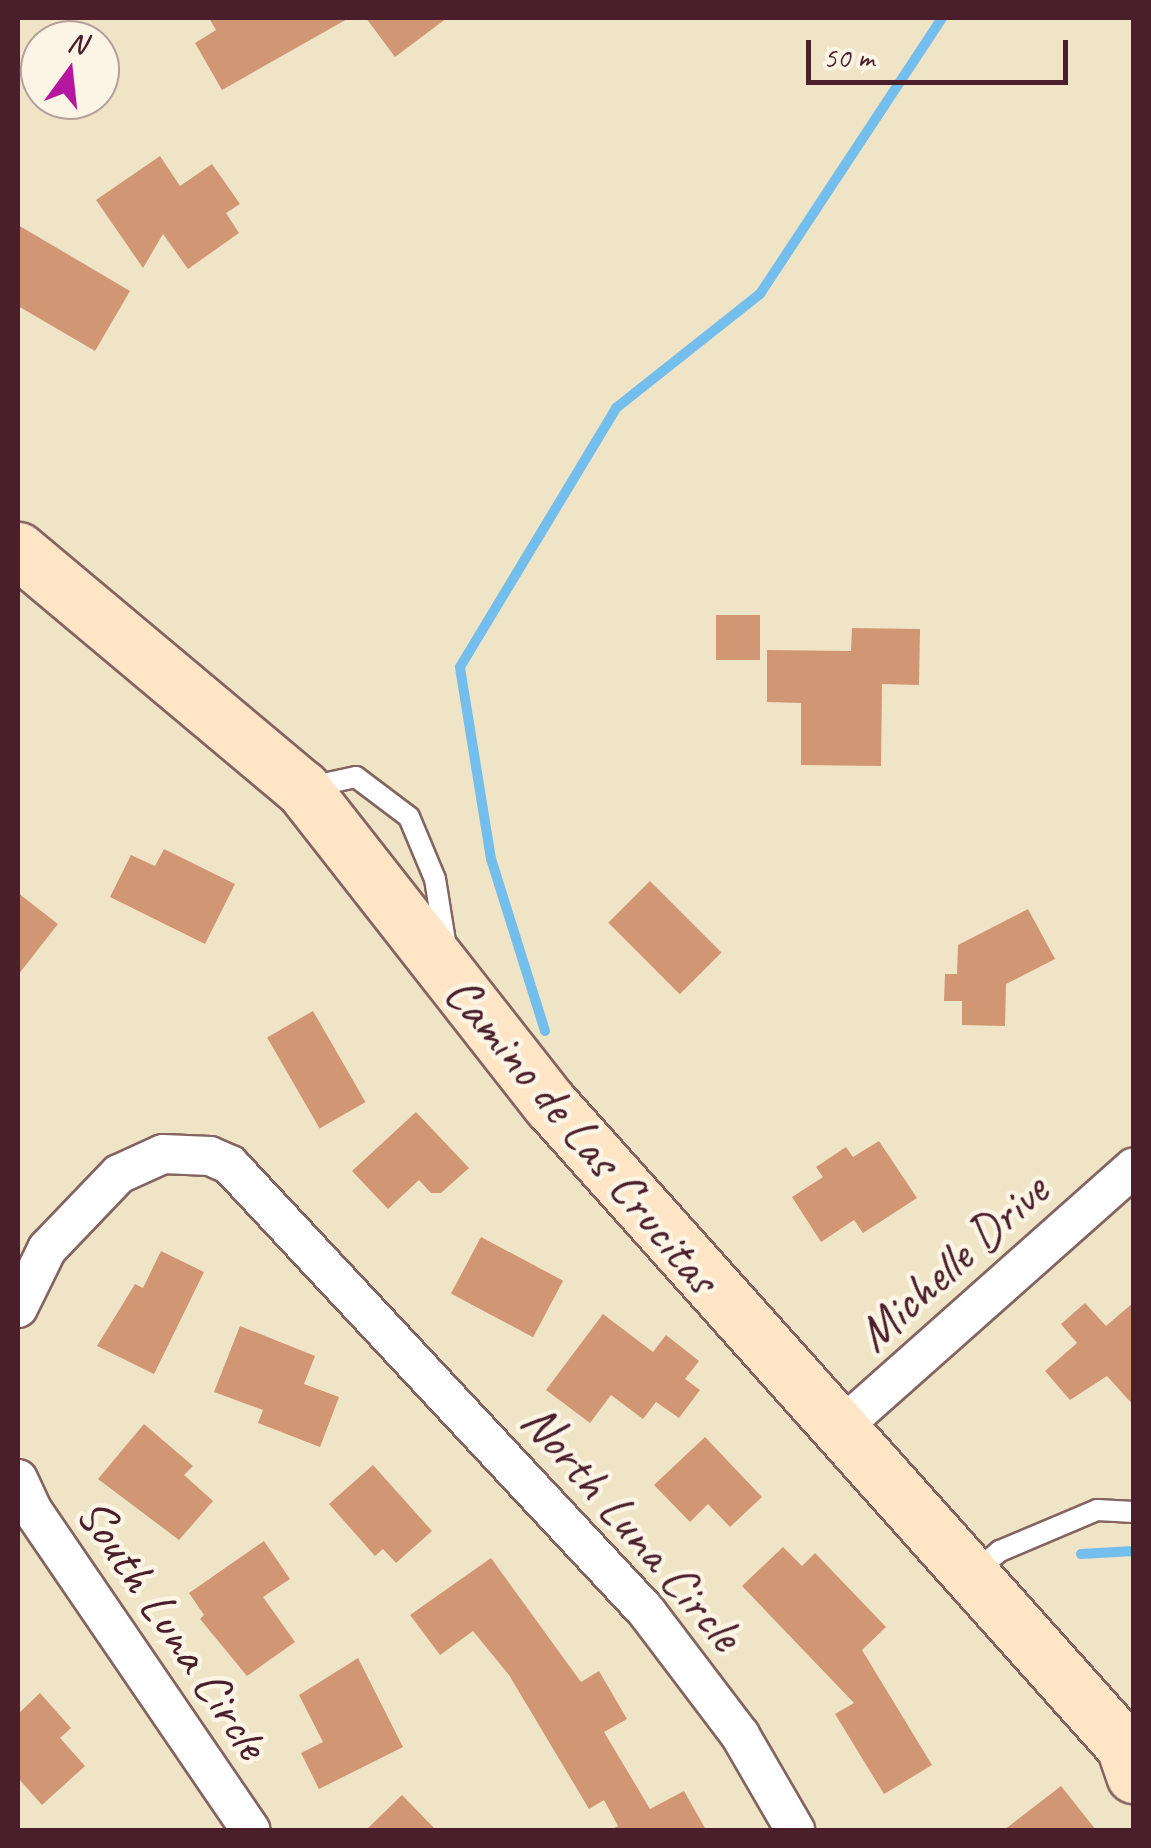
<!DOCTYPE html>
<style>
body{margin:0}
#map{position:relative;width:1151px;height:1848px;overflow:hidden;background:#f0e4c6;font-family:Caveat,sans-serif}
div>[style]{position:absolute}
.stream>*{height:10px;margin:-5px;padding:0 5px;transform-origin:5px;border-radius:5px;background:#74beed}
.building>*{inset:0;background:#d19774;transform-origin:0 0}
.roads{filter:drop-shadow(2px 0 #846461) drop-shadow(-2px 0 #846461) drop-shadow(0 2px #846461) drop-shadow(0 -2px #846461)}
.lane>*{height:20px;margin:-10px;padding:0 10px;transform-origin:10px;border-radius:10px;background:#fff}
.street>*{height:38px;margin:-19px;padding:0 19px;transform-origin:19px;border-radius:19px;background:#fff}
.secondary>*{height:55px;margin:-27.5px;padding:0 27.5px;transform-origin:27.5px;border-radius:27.5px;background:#fde5c5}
span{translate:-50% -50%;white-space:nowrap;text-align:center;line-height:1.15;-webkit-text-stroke:9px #fcf5e5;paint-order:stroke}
.street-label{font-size:50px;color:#4a1f2b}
.frame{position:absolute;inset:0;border:20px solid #4a1f2b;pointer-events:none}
.north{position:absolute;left:20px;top:20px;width:100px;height:100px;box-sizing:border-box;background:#fcf5e5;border:2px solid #b59f9b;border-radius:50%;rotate:15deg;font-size:28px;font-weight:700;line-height:40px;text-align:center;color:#4a1f2b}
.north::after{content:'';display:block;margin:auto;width:35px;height:45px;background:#b5179e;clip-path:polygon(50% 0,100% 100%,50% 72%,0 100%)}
.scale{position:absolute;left:806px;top:40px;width:262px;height:45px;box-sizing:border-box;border:5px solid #4a1f2b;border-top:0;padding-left:12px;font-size:30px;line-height:35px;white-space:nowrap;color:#4a1f2b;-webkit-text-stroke:8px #fcf5e5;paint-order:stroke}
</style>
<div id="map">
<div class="stream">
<div style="left:545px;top:1031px;width:180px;rotate:-107.4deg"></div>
<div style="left:491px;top:859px;width:194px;rotate:-99.2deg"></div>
<div style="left:460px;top:667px;width:302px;rotate:-58.9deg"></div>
<div style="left:616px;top:408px;width:184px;rotate:-38.4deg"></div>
<div style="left:760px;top:294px;width:331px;rotate:-56.6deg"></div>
<div style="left:1081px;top:1554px;width:53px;rotate:-3.2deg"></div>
</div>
<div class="building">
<div style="clip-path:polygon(209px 18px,349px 18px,222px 90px,195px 43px,216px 30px)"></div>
<div style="clip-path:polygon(366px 18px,447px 18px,395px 57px)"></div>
<div style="clip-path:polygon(160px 156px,180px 186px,212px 164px,240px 204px,226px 213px,239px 233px,188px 269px,163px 234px,143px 268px,96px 200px)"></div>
<div style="clip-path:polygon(18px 225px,130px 291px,95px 351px,18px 306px)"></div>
<div style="left:716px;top:615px;width:44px;height:45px"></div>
<div style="clip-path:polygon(852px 628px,920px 629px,919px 685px,882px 684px,881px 766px,801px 765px,801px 703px,767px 702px,767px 650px,851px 651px)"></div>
<div style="clip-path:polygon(164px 849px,235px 884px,205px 944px,110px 897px,131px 855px,155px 866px)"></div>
<div style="left:650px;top:881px;width:101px;height:59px;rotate:45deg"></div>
<div style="clip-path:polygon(18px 893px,58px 924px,18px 975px)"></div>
<div style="clip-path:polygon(1028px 909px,1055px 959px,1006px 984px,1005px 1026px,962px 1025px,962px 1001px,944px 1001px,945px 974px,957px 974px,958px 945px)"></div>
<div style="left:313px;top:1011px;width:105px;height:53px;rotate:60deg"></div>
<div style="clip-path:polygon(416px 1112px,469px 1168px,441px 1193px,431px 1193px,419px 1180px,388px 1209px,352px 1171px)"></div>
<div style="clip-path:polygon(879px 1141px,917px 1198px,863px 1233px,854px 1220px,821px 1242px,792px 1197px,823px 1177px,816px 1167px,846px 1147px,853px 1157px)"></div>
<div style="left:481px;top:1237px;width:93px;height:64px;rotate:28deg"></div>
<div style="clip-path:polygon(161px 1251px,204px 1272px,154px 1374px,97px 1346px,135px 1284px,143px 1288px)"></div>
<div style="clip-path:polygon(1134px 1302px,1134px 1406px,1107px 1376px,1070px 1400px,1045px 1371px,1077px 1343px,1061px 1324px,1085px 1303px,1106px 1326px)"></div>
<div style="clip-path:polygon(603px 1314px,653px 1352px,666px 1335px,699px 1361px,685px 1379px,700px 1390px,679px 1418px,656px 1402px,643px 1419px,611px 1395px,590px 1423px,546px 1390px)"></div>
<div style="clip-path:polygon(240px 1326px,315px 1356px,304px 1384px,339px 1397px,320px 1447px,258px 1423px,263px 1410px,214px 1392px)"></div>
<div style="clip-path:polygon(144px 1424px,193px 1466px,184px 1475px,213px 1501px,179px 1540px,98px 1479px)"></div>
<div style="clip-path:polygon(705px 1437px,762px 1497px,730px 1527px,708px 1504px,690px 1522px,654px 1485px)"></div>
<div style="clip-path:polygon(373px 1465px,432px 1531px,396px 1563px,383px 1549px,375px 1556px,329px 1504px)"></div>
<div style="clip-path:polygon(264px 1541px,290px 1579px,263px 1597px,295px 1642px,247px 1676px,200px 1619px,204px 1615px,189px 1593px)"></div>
<div style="clip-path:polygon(783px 1547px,802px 1566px,815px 1553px,886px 1627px,862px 1650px,932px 1765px,884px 1794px,835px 1714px,854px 1703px,742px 1586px)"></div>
<div style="clip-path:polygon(491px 1558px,581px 1682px,599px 1671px,627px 1719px,604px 1732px,650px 1809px,684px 1791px,706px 1830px,611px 1830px,618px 1826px,604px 1800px,589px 1809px,509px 1675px,473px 1631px,440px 1655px,410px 1615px)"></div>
<div style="clip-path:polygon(358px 1658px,403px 1747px,319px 1789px,301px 1753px,323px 1742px,299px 1695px)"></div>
<div style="clip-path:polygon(40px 1693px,71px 1728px,60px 1738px,85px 1766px,42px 1805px,18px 1778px,18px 1714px)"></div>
<div style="clip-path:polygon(1061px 1786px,1096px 1830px,1004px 1830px)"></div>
<div style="clip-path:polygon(402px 1795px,436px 1830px,366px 1830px)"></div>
</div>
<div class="roads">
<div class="lane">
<div style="left:309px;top:787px;width:48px;rotate:-12deg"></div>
<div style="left:356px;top:777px;width:66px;rotate:37deg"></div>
<div style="left:409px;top:817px;width:67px;rotate:67.2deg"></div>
<div style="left:435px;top:879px;width:70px;rotate:80.9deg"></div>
<div style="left:972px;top:1575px;width:37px;rotate:-41deg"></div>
<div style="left:1000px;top:1551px;width:105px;rotate:-22.9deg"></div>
<div style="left:1097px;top:1510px;width:37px;rotate:3deg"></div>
</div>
<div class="street">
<div style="left:18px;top:1308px;width:66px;rotate:-63.8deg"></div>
<div style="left:47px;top:1249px;width:104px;rotate:-46.2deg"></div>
<div style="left:119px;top:1174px;width:48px;rotate:-24.4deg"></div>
<div style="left:163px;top:1154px;width:47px;rotate:2.4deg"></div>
<div style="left:210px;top:1156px;width:22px;rotate:24deg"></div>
<div style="left:230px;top:1165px;width:610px;rotate:46.99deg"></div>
<div style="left:646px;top:1611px;width:156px;rotate:52.8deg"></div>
<div style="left:740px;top:1735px;width:110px;rotate:59.9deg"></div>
<div style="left:837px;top:1431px;width:397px;rotate:-41.6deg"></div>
<div style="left:18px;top:1479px;width:35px;rotate:65deg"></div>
<div style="left:33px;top:1511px;width:386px;rotate:55.7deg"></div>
</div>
<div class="secondary">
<div style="left:18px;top:550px;width:371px;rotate:40deg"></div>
<div style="left:302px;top:788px;width:403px;rotate:51.9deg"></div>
<div style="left:551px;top:1105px;width:860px;rotate:48.21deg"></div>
<div style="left:1124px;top:1746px;width:31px;rotate:71deg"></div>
</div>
</div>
<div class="street-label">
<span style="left:582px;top:1135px;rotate:50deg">Camino de Las Crucitas</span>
<span style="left:952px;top:1262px;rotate:-42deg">Michelle Drive</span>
<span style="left:632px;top:1527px;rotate:49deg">North Luna Circle</span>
<span style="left:173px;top:1628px;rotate:56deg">South Luna Circle</span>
</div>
<div class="frame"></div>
<div class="north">N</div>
<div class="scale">50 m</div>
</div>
